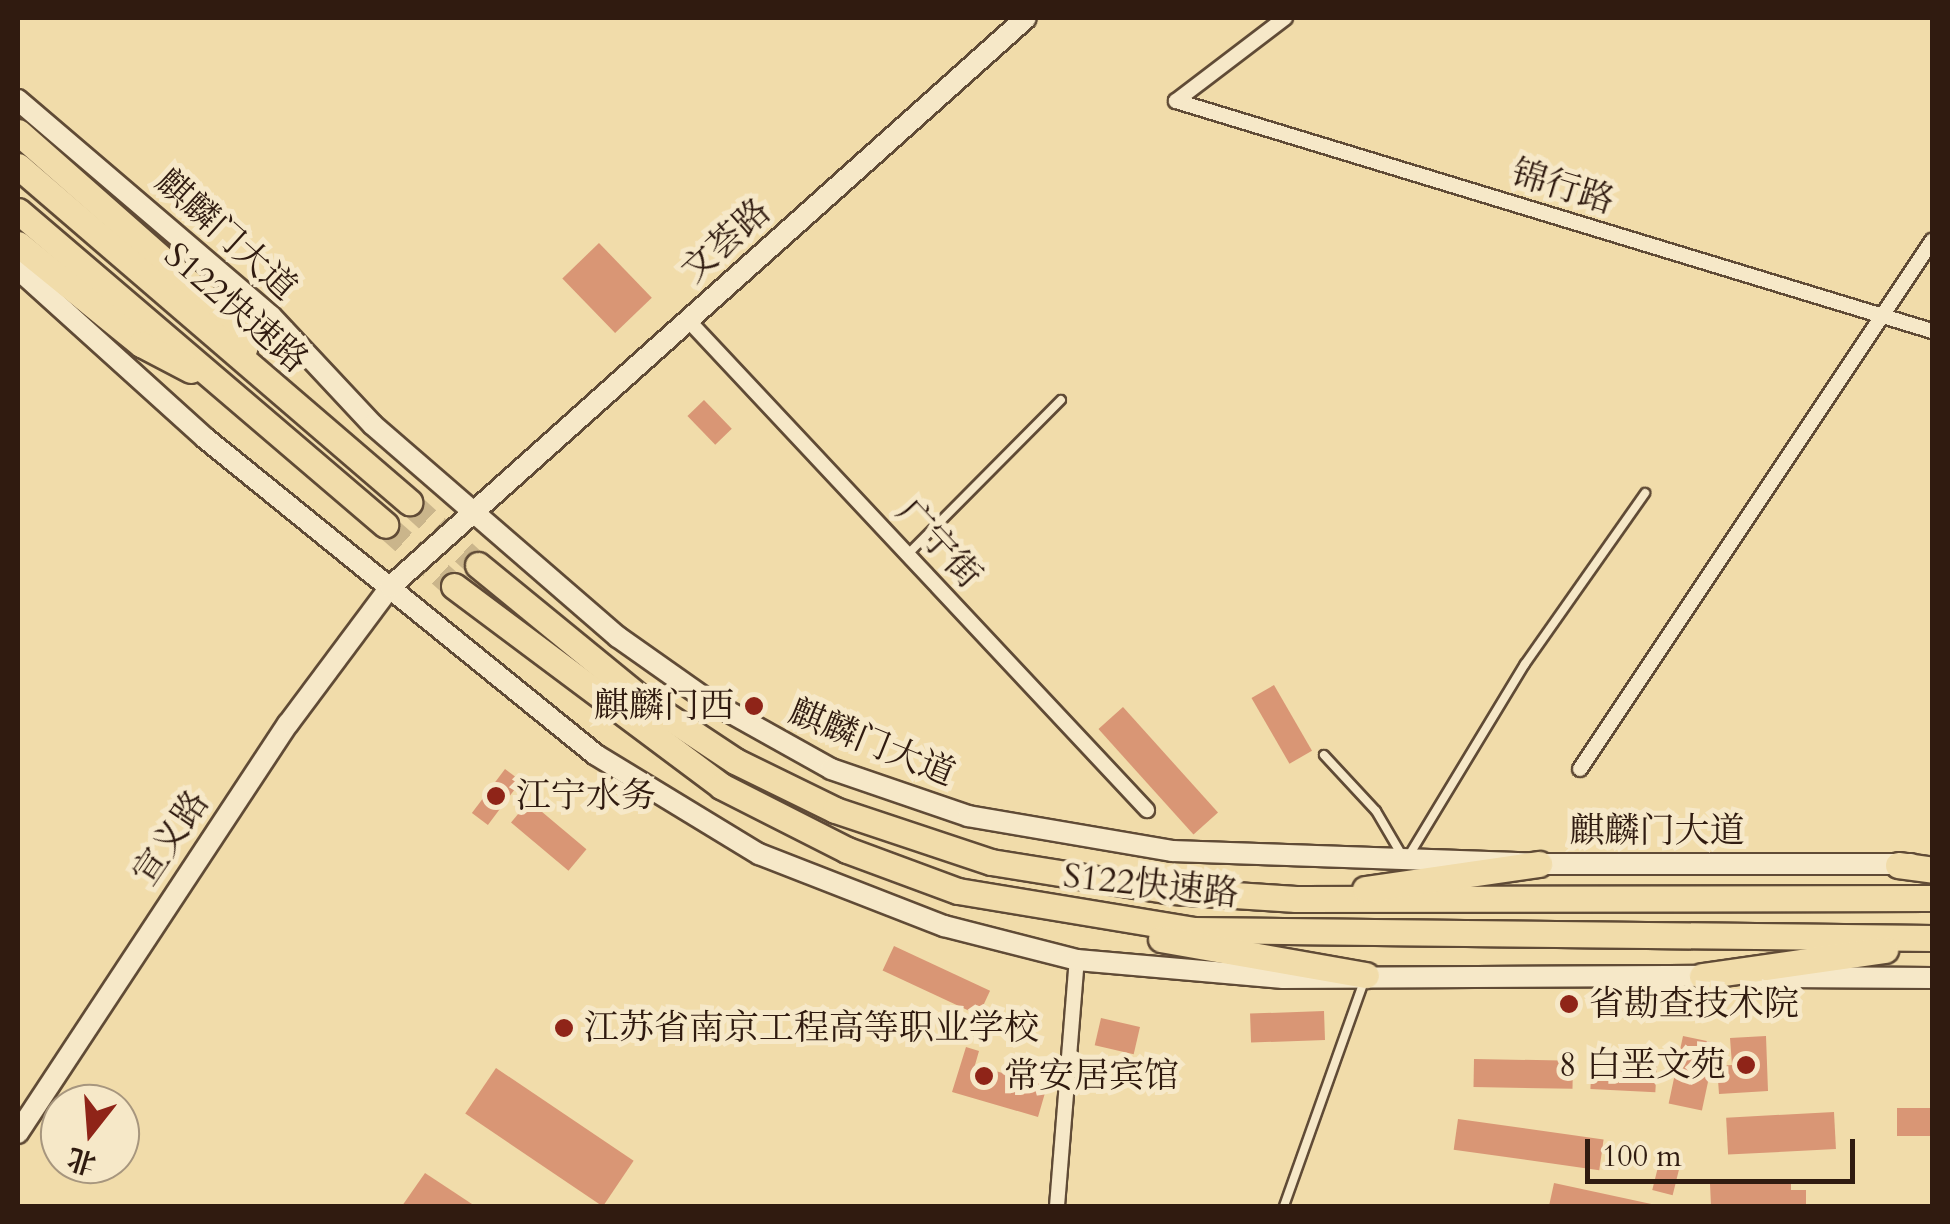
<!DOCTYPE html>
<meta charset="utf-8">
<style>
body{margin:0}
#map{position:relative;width:1950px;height:1224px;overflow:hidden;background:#f1dcaa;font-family:Cardo,"Noto Serif SC",serif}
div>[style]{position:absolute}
.building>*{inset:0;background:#d99675;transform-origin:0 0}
.highway-tunnel>*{height:25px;margin-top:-12.5px;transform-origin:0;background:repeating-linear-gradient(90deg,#cab58b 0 25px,transparent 0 37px)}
.roads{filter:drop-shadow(2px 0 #604b36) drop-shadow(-2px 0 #604b36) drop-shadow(0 2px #604b36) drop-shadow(0 -2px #604b36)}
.lane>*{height:8px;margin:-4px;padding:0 4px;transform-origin:4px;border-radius:4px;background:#f6e8c8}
.street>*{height:14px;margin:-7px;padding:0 7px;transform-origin:7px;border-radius:7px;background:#f6e8c8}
.secondary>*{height:20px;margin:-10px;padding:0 10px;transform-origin:10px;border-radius:10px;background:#f6e8c8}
.highway>*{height:25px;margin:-12.5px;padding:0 12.5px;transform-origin:12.5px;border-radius:12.5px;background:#f1dcaa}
.dots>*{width:28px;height:28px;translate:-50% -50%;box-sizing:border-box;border:5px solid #f6e8c8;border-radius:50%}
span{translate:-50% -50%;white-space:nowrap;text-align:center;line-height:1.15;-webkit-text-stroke:10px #f6e8c8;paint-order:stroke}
.street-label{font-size:35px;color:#301b10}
.poi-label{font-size:35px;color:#301b10}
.right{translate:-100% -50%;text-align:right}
.left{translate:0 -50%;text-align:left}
.frame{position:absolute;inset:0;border:20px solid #301b10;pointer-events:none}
.north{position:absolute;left:40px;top:1084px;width:100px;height:100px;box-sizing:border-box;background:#f6e8c8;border:2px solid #a7967e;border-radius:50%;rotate:197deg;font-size:28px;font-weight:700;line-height:40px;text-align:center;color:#301b10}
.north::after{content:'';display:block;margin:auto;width:35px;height:45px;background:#8f2418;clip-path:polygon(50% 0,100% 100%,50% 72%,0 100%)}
.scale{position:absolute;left:1585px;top:1139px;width:270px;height:45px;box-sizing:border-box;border:5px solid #301b10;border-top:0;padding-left:12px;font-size:30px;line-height:35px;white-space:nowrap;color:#301b10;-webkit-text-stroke:8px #f6e8c8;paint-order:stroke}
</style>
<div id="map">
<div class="building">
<div style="left:599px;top:243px;width:76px;height:51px;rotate:46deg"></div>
<div style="left:704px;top:400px;width:40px;height:23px;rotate:46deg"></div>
<div style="left:1274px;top:685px;width:76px;height:26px;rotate:60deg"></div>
<div style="left:1123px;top:707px;width:142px;height:33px;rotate:48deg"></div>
<div style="left:505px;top:769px;width:20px;height:55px;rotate:37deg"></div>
<div style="left:529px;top:801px;width:75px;height:28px;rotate:40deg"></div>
<div style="left:894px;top:946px;width:106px;height:27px;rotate:25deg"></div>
<div style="left:1324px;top:1011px;width:29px;height:74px;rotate:88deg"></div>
<div style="left:1101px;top:1018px;width:40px;height:28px;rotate:13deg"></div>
<div style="left:1683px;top:1036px;width:34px;height:69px;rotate:12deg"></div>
<div style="clip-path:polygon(1766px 1036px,1768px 1091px,1719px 1094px,1717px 1066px,1732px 1065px,1730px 1038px)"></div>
<div style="clip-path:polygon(966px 1047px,979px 1051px,975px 1065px,1047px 1086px,1038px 1117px,952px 1092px)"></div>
<div style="left:1474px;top:1059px;width:99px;height:28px;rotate:1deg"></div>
<div style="left:1592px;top:1059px;width:65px;height:30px;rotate:3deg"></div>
<div style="left:496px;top:1068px;width:166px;height:55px;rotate:34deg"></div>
<div style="left:1932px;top:1108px;width:28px;height:35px;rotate:90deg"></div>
<div style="left:1834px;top:1112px;width:37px;height:108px;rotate:87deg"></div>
<div style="left:1458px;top:1119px;width:147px;height:31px;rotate:8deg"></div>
<div style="left:1660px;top:1159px;width:21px;height:32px;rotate:14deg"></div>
<div style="clip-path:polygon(425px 1173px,475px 1206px,402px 1206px)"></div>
<div style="clip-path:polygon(1791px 1181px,1791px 1190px,1806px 1190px,1806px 1206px,1711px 1206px,1710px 1184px)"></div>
<div style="clip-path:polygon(1554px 1183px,1656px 1205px,1656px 1206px,1549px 1206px)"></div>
</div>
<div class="highway-tunnel">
<div style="left:409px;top:502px;width:93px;rotate:42.4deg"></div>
<div style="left:385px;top:525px;width:92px;rotate:41.5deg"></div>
</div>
<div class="roads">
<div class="lane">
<div style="left:908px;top:554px;width:217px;rotate:-45.2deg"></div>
<div style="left:1324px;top:755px;width:76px;rotate:47.1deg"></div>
<div style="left:1376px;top:811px;width:53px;rotate:59.6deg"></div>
<div style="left:1408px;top:857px;width:226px;rotate:-58.8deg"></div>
<div style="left:1525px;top:664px;width:209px;rotate:-54.9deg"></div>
<div style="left:1284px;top:1206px;width:241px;rotate:-70.4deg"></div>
</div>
<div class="street">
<div style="left:1176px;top:101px;width:790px;rotate:16.92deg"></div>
<div style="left:1176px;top:101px;width:137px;rotate:-37.3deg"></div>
<div style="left:687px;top:319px;width:673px;rotate:46.87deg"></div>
<div style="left:1580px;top:769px;width:635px;rotate:-56.31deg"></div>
<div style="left:1057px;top:1206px;width:247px;rotate:-85.4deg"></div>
</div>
<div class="secondary">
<div style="left:18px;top:100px;width:333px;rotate:40.5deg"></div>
<div style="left:271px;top:316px;width:149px;rotate:46.9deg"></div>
<div style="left:373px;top:425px;width:324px;rotate:40.9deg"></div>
<div style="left:618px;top:637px;width:108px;rotate:35.2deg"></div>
<div style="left:706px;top:699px;width:143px;rotate:29.2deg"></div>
<div style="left:831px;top:769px;width:145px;rotate:18.9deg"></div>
<div style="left:968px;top:816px;width:207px;rotate:9.7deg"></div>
<div style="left:1172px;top:851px;width:367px;rotate:2deg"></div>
<div style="left:1539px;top:864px;width:372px"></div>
<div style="left:18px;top:269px;width:252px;rotate:42.1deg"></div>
<div style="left:205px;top:438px;width:503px;rotate:39.03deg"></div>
<div style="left:596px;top:755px;width:191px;rotate:31.3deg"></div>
<div style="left:759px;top:854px;width:199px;rotate:21.3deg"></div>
<div style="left:944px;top:926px;width:137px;rotate:14.3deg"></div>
<div style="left:1077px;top:960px;width:207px;rotate:5deg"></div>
<div style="left:1283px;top:978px;width:433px;rotate:-0.3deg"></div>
<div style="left:1760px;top:977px;width:172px;rotate:0.3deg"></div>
<div style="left:18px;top:1133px;width:490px;rotate:-56.6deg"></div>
<div style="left:288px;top:724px;width:171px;rotate:-53.3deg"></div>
<div style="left:390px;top:587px;width:853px;rotate:-41.82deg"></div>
</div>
<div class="highway">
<div style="left:18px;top:132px;width:257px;rotate:41.4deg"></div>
<div style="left:211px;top:302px;width:57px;rotate:54.3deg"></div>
<div style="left:18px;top:166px;width:516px;rotate:40.67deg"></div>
<div style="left:18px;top:211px;width:483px;rotate:40.5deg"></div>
<div style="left:18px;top:244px;width:159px;rotate:39.1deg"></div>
<div style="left:141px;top:344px;width:56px;rotate:27.5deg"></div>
<div style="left:478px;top:565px;width:213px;rotate:39.3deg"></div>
<div style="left:643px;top:700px;width:110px;rotate:33.5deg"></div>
<div style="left:735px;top:761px;width:111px;rotate:26.1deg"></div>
<div style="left:835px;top:810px;width:164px;rotate:18.4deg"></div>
<div style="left:991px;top:862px;width:184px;rotate:9.1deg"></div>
<div style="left:1173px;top:891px;width:123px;rotate:3.7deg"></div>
<div style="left:1296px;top:899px;width:636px;rotate:-0.09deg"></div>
<div style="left:454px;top:586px;width:334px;rotate:36.8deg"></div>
<div style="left:721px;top:786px;width:141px;rotate:26.9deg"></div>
<div style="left:847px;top:850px;width:118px;rotate:20.3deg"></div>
<div style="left:958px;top:891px;width:238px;rotate:9.4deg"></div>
<div style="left:1193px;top:930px;width:739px;rotate:0.62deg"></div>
<div style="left:1898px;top:865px;width:34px;rotate:8deg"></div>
<div style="left:1365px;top:889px;width:176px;rotate:-8.2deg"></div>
<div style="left:1161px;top:939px;width:208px;rotate:10deg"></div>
<div style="left:1702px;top:976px;width:185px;rotate:-8.1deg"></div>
</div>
</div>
<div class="dots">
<div style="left:754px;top:706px;background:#8f2418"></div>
<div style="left:496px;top:796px;background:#8f2418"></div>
<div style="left:1569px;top:1004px;background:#8f2418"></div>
<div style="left:564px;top:1028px;background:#8f2418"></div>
<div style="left:1746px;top:1065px;background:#8f2418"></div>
<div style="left:984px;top:1076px;background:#8f2418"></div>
</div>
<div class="street-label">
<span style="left:1563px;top:187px;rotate:17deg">锦行路</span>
<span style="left:226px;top:235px;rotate:42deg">麒麟门大道</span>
<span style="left:726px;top:241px;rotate:-42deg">文荟路</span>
<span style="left:236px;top:308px;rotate:41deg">S122快速路</span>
<span style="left:939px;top:544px;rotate:47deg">广宁街</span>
<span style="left:872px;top:743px;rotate:22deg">麒麟门大道</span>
<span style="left:1657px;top:831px">麒麟门大道</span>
<span style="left:171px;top:838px;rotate:-56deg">宣义路</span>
<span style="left:1151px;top:885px;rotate:6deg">S122快速路</span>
</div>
<div class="poi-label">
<span class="right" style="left:734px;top:706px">麒麟门西</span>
<span class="left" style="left:516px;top:796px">江宁水务</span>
<span class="left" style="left:1589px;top:1004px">省勘查技术院</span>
<span class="left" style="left:584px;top:1028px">江苏省南京工程高等职业学校</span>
<span class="right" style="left:1726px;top:1065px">8 白垩文苑</span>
<span class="left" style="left:1004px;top:1076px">常安居宾馆</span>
</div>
<div class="frame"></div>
<div class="north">北</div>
<div class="scale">100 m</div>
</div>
